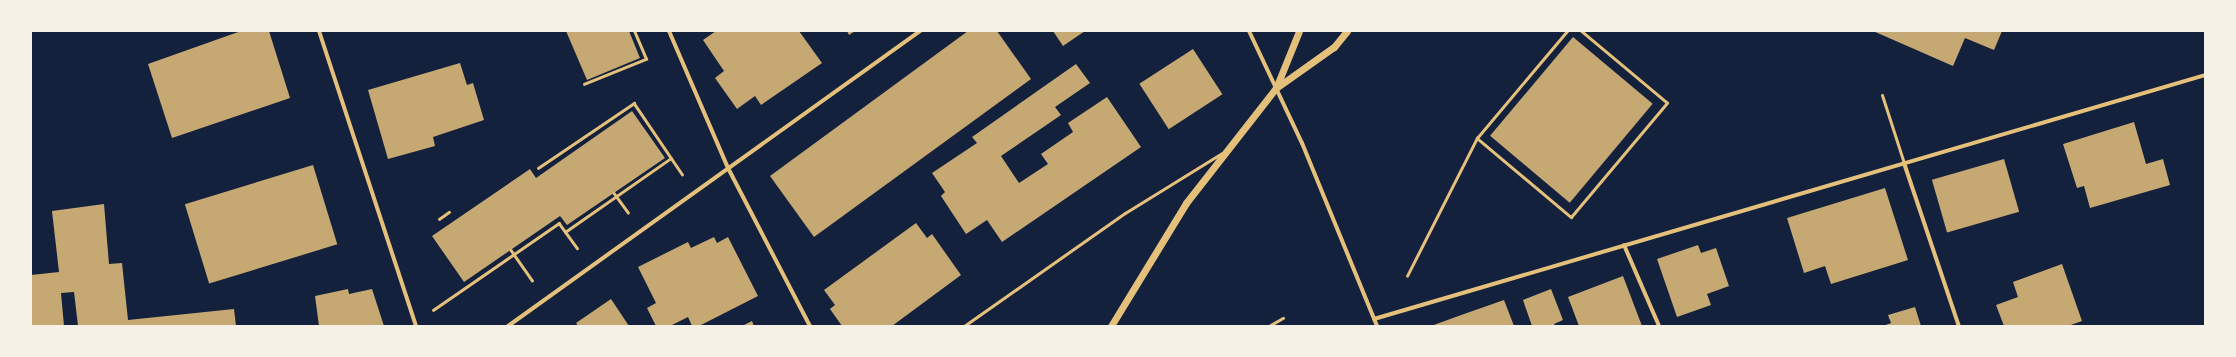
<!DOCTYPE html>
<style>
body{margin:0}
#map{position:relative;width:2236px;height:357px;overflow:hidden;background:#14213d;font-family:"Fira Sans",sans-serif}
div>[style]{position:absolute}
.building>*{inset:0;background:#c6a872;transform-origin:0 0}
.path>*{height:2.5px;margin:-1.25px;padding:0 1.25px;transform-origin:1.25px;border-radius:1.25px;background:#e5c07b}
.service>*{height:3px;margin:-1.5px;padding:0 1.5px;transform-origin:1.5px;border-radius:1.5px;background:#e5c07b}
.minor>*{height:4px;margin:-2px;padding:0 2px;transform-origin:2px;border-radius:2px;background:#e5c07b}
.tertiary>*{height:7px;margin:-3.5px;padding:0 3.5px;transform-origin:3.5px;border-radius:3.5px;background:#e5c07b}
span{translate:-50% -50%;white-space:nowrap;text-align:center;line-height:1.15;-webkit-text-stroke:3.5px #f6f1e7;paint-order:stroke}
.frame{position:absolute;inset:0;border:32px solid #f6f1e7;pointer-events:none}
</style>
<div id="map">
<div class="building">
<div style="clip-path:polygon(241px 31px,269px 31px,290px 98px,172px 138px,148px 64px)"></div>
<div style="clip-path:polygon(566px 31px,629px 31px,640px 58px,587px 80px)"></div>
<div style="clip-path:polygon(716px 31px,799px 31px,822px 63px,761px 105px,755px 96px,737px 109px,715px 78px,724px 71px,703px 40px)"></div>
<div style="clip-path:polygon(847px 31px,855px 31px,849px 35px)"></div>
<div style="clip-path:polygon(968px 31px,997px 31px,1031px 79px,814px 237px,770px 176px)"></div>
<div style="clip-path:polygon(1053px 31px,1085px 31px,1063px 46px)"></div>
<div style="clip-path:polygon(1873px 31px,2002px 31px,1994px 50px,1965px 38px,1953px 66px)"></div>
<div style="left:1573px;top:37px;width:104px;height:129px;rotate:40deg"></div>
<div style="left:1193px;top:49px;width:54px;height:64px;rotate:57deg"></div>
<div style="clip-path:polygon(460px 63px,467px 85px,473px 83px,484px 120px,433px 137px,435px 146px,388px 159px,368px 90px)"></div>
<div style="clip-path:polygon(1076px 64px,1090px 83px,1055px 107px,1061px 115px,1001px 156px,1019px 183px,1048px 164px,1041px 154px,1073px 132px,1068px 123px,1107px 97px,1141px 147px,1002px 242px,987px 220px,966px 234px,941px 196px,945px 192px,932px 173px,977px 143px,972px 137px)"></div>
<div style="clip-path:polygon(632px 111px,665px 158px,567px 225px,560px 216px,464px 282px,432px 236px,530px 169px,536px 178px)"></div>
<div style="clip-path:polygon(2134px 122px,2146px 164px,2163px 159px,2170px 185px,2090px 208px,2084px 186px,2077px 188px,2063px 144px)"></div>
<div style="left:2004px;top:159px;width:55px;height:75px;rotate:74deg"></div>
<div style="left:313px;top:165px;width:83px;height:134px;rotate:73deg"></div>
<div style="clip-path:polygon(1885px 188px,1908px 260px,1831px 284px,1825px 266px,1804px 273px,1787px 218px)"></div>
<div style="clip-path:polygon(104px 204px,109px 264px,122px 263px,128px 320px,234px 309px,236px 326px,78px 326px,74px 292px,61px 293px,64px 326px,31px 326px,31px 275px,59px 272px,52px 211px)"></div>
<div style="clip-path:polygon(916px 223px,927px 238px,932px 234px,961px 275px,892px 326px,842px 326px,830px 309px,835px 305px,824px 290px)"></div>
<div style="clip-path:polygon(714px 237px,717px 243px,728px 237px,758px 296px,699px 326px,692px 326px,688px 317px,670px 326px,656px 326px,647px 308px,656px 303px,638px 267px,688px 242px,691px 248px)"></div>
<div style="clip-path:polygon(1698px 245px,1701px 253px,1716px 248px,1729px 286px,1707px 294px,1711px 305px,1677px 317px,1657px 259px)"></div>
<div style="clip-path:polygon(2062px 264px,2082px 321px,2068px 326px,2004px 326px,1996px 305px,2018px 297px,2013px 282px)"></div>
<div style="clip-path:polygon(1623px 276px,1642px 326px,1579px 326px,1568px 297px)"></div>
<div style="clip-path:polygon(348px 289px,349px 294px,372px 289px,384px 326px,319px 326px,315px 296px)"></div>
<div style="clip-path:polygon(1551px 289px,1563px 320px,1554px 324px,1555px 326px,1532px 326px,1523px 300px)"></div>
<div style="clip-path:polygon(611px 299px,629px 326px,578px 326px,576px 323px)"></div>
<div style="clip-path:polygon(1504px 300px,1514px 326px,1431px 326px,1464px 314px)"></div>
<div style="clip-path:polygon(1915px 307px,1921px 326px,1883px 326px,1891px 323px,1888px 315px)"></div>
<div style="clip-path:polygon(752px 321px,754px 326px,742px 326px)"></div>
</div>
<div class="path">
<div style="left:584px;top:84px;width:67px;rotate:-22deg"></div>
<div style="left:646px;top:59px;width:30px;rotate:-113deg"></div>
<div style="left:1477px;top:138px;width:123px;rotate:40deg"></div>
<div style="left:1571px;top:217px;width:149px;rotate:-49.9deg"></div>
<div style="left:1667px;top:103px;width:112px;rotate:-140.1deg"></div>
<div style="left:538px;top:168px;width:116px;rotate:-34.1deg"></div>
<div style="left:634px;top:103px;width:86px;rotate:55.9deg"></div>
<div style="left:614px;top:193px;width:24px;rotate:54deg"></div>
<div style="left:439px;top:219px;width:12px;rotate:-35deg"></div>
<div style="left:565px;top:232px;width:129px;rotate:-34.9deg"></div>
<div style="left:511px;top:250px;width:37px;rotate:55deg"></div>
<div style="left:1407px;top:276px;width:155px;rotate:-63.1deg"></div>
<div style="left:1477px;top:138px;width:140px;rotate:-49.9deg"></div>
<div style="left:433px;top:310px;width:153px;rotate:-34.6deg"></div>
<div style="left:559px;top:223px;width:31px;rotate:54deg"></div>
<div style="left:1269px;top:326px;width:16px;rotate:-30deg"></div>
</div>
<div class="service">
<div style="left:1882px;top:95px;width:71px;rotate:72.1deg"></div>
<div style="left:964px;top:326px;width:197px;rotate:-35.1deg"></div>
<div style="left:1125px;top:213px;width:114px;rotate:-31.7deg"></div>
</div>
<div class="minor">
<div style="left:319px;top:31px;width:311px;rotate:71.8deg"></div>
<div style="left:669px;top:31px;width:149px;rotate:66.7deg"></div>
<div style="left:728px;top:168px;width:178px;rotate:62.6deg"></div>
<div style="left:1249px;top:31px;width:124px;rotate:64.7deg"></div>
<div style="left:1302px;top:143px;width:198px;rotate:67.7deg"></div>
<div style="left:1904px;top:163px;width:172px;rotate:71.4deg"></div>
<div style="left:1624px;top:245px;width:88px;rotate:66.6deg"></div>
<div style="left:1374px;top:319px;width:866px;rotate:-16.36deg"></div>
<div style="left:508px;top:326px;width:507px;rotate:-35.6deg"></div>
</div>
<div class="tertiary">
<div style="left:1276px;top:88px;width:61px;rotate:-68deg"></div>
<div style="left:1111px;top:326px;width:144px;rotate:-58.6deg"></div>
<div style="left:1186px;top:203px;width:146px;rotate:-52deg"></div>
<div style="left:1276px;top:88px;width:71px;rotate:-35.3deg"></div>
<div style="left:1334px;top:47px;width:21px;rotate:-51deg"></div>
</div>
<div class="frame"></div>
</div>
